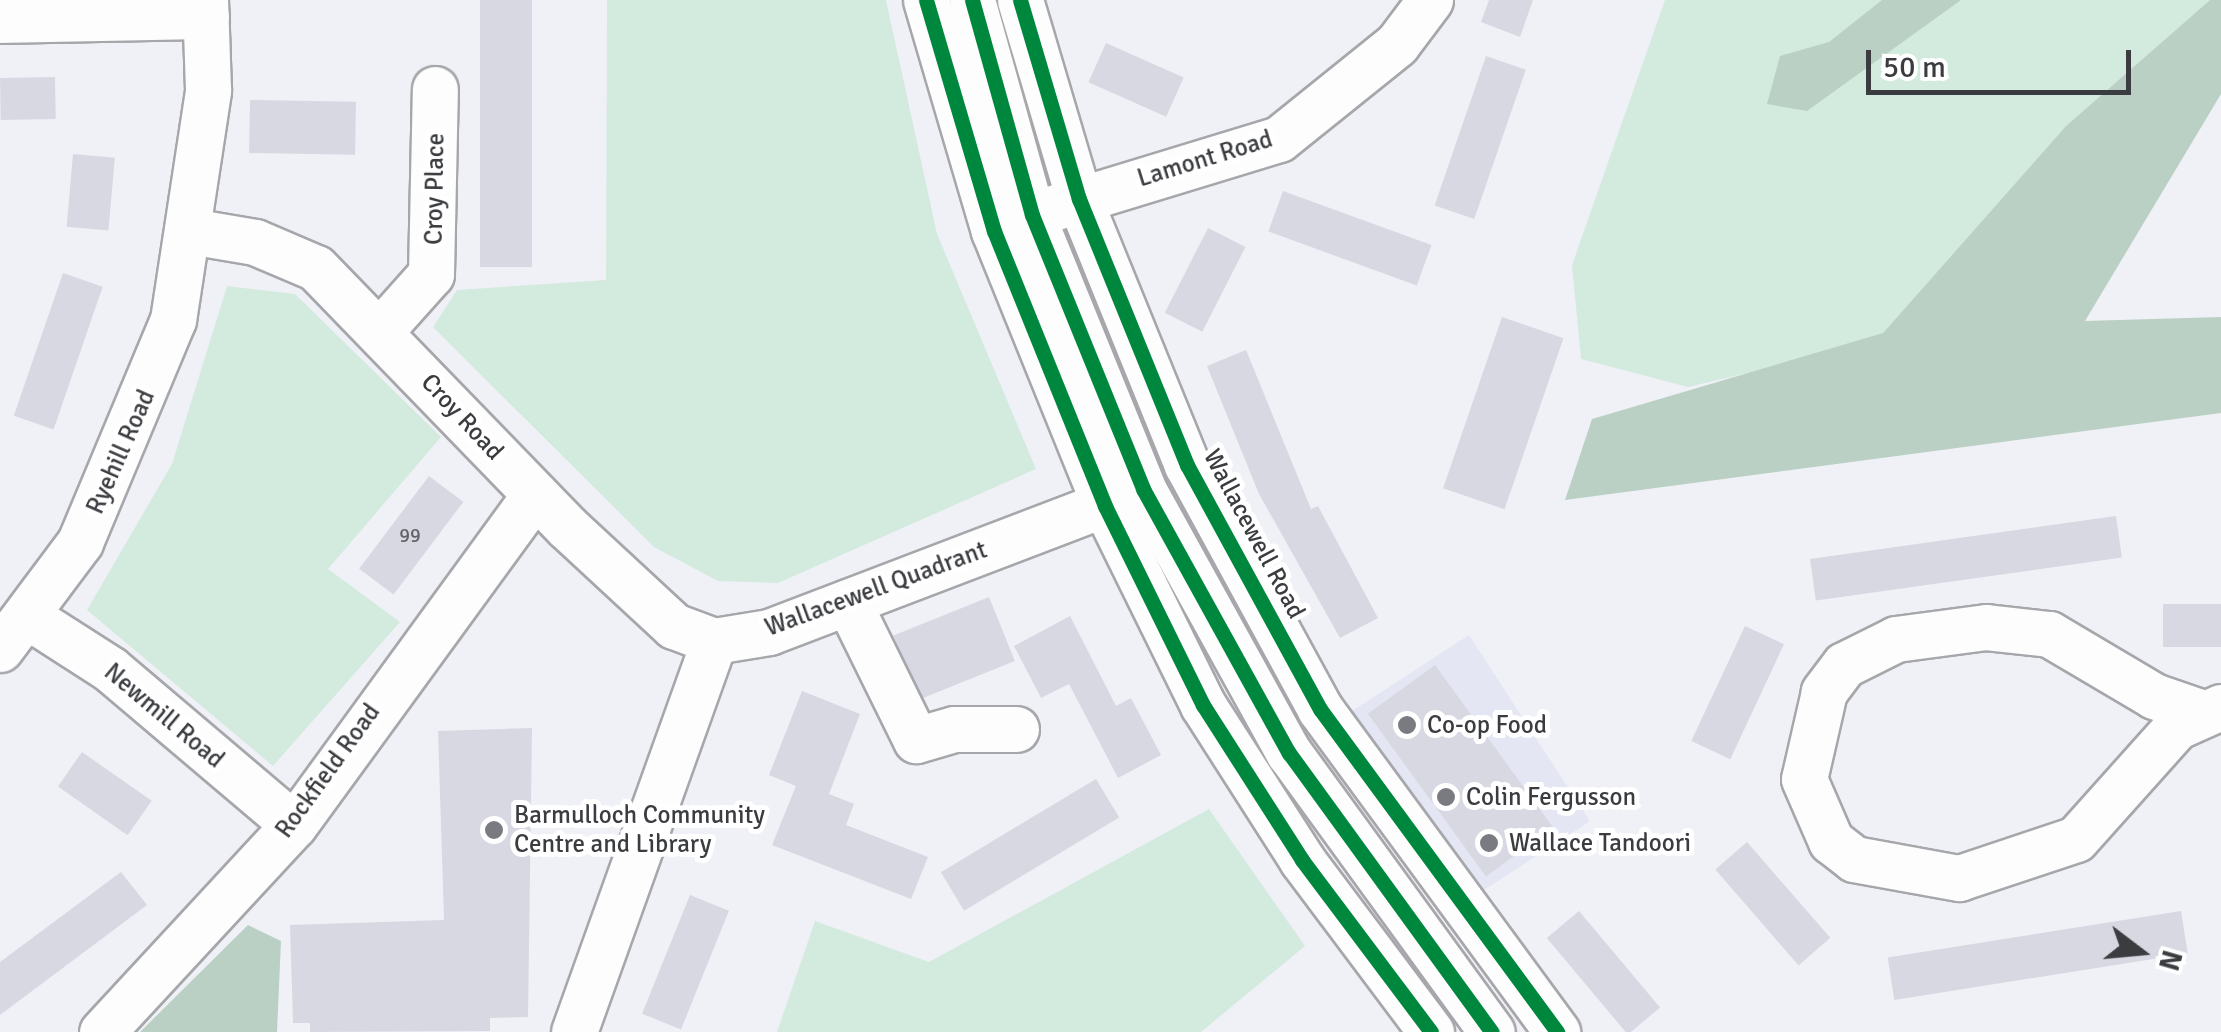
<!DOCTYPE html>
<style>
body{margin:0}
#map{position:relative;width:2221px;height:1032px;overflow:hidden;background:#f0f1f6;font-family:Signika,sans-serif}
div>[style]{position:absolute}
.built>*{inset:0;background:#e4e7f3;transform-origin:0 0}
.green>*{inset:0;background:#d3eade}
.forest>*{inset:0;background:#bad0c4}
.building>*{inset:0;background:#d7d8e2;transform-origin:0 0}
.roads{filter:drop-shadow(2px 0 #a6a7ab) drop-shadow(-2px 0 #a6a7ab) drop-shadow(0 2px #a6a7ab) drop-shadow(0 -2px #a6a7ab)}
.minor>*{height:45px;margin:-22.5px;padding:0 22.5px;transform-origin:22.5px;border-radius:22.5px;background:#fdfdfe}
.cycleway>*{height:15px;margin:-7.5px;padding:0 7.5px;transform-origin:7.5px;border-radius:7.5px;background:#00873e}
.dots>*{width:28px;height:28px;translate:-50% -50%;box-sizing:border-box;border:5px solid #fff;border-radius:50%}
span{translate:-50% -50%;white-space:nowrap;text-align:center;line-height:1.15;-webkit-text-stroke:10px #fff;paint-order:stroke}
.number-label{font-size:20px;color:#616368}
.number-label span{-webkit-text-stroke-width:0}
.street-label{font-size:25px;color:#3a3c40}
.poi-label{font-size:25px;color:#3a3c40}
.left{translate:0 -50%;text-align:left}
.north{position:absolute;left:2091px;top:902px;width:100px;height:100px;-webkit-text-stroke:8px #fff;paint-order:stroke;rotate:106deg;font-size:28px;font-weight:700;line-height:40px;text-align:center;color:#3a3c40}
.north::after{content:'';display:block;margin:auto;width:35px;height:45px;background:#3a3c40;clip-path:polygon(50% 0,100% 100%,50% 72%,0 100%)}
.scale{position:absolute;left:1866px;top:50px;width:265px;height:45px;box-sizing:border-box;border:5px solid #3a3c40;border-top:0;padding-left:12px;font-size:30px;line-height:35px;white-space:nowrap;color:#3a3c40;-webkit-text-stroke:8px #fff;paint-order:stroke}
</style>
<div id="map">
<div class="built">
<div style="left:1469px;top:635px;width:222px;height:141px;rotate:57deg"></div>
</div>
<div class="green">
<div style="clip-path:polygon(607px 0,886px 0,937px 234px,1036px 469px,778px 583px,718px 581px,654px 547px,433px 327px,457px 290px,606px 280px)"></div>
<div style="clip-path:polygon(1665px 0,2210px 0,2066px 126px,1874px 343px,1688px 387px,1581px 359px,1572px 265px)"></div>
<div style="clip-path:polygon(227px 286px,295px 294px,441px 437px,328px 569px,400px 622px,273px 766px,87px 610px,172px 464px)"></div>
<div style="clip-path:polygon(1209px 809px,1305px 946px,1201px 1032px,777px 1032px,815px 921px,929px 962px)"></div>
</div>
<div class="forest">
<div style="clip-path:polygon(1882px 0,1961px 0,1807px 111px,1767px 104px,1780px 56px,1829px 42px)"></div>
<div style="clip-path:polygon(2210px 0,2221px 0,2221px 94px,2085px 321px,2221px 317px,2221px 413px,1565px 500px,1592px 419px,1883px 333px,2066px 126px)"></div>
<div style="clip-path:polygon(248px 925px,281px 941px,277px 1032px,140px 1032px)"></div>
</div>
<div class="building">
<div style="left:480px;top:0;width:52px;height:267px"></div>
<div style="clip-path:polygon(1489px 0,1533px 0,1520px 37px,1481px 22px)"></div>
<div style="left:1106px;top:43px;width:85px;height:43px;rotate:24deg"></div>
<div style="left:1486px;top:56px;width:42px;height:158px;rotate:19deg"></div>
<div style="left:55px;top:77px;width:42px;height:55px;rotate:89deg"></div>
<div style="left:250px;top:100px;width:106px;height:53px;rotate:1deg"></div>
<div style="left:73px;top:154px;width:42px;height:73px;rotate:5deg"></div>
<div style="left:1283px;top:191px;width:158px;height:43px;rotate:20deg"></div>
<div style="left:1208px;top:228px;width:42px;height:95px;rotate:27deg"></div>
<div style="left:63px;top:273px;width:42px;height:151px;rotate:19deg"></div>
<div style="left:1502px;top:317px;width:65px;height:181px;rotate:19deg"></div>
<div style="clip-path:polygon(1246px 350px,1311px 509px,1318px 506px,1378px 618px,1340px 638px,1259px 494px,1207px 366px)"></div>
<div style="left:429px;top:476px;width:43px;height:116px;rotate:37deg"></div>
<div style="left:2116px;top:516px;width:42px;height:309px;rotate:82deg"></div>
<div style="left:989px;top:597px;width:69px;height:103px;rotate:68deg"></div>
<div style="left:2221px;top:604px;width:43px;height:58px;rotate:90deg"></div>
<div style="clip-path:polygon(1070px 616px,1116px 706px,1131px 698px,1161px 755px,1118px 778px,1069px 684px,1041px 698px,1014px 646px)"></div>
<div style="left:1745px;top:626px;width:43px;height:127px;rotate:25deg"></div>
<div style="left:1435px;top:665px;width:201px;height:83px;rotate:54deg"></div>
<div style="clip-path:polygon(802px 691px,860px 714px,829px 794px,854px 804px,846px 825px,928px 857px,911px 899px,772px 845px,796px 786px,769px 775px)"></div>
<div style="clip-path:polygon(532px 728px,528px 1017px,490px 1018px,490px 1031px,310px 1032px,310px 1023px,293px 1023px,290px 925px,444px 920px,438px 731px)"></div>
<div style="left:82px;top:752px;width:85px;height:42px;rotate:35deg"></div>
<div style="left:1096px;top:779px;width:45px;height:181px;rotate:59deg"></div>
<div style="left:1747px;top:842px;width:127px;height:42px;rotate:49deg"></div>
<div style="clip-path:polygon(121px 872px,147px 905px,0 1015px,0 962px)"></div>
<div style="left:690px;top:895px;width:42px;height:128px;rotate:22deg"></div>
<div style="left:1579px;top:911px;width:126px;height:42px;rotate:50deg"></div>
<div style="left:2181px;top:911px;width:43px;height:297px;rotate:81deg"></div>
</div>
<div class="roads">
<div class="minor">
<div style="left:926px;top:0;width:241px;rotate:73.6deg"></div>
<div style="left:994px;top:231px;width:297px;rotate:68deg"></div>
<div style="left:1105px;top:506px;width:222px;rotate:63.8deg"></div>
<div style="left:1203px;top:705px;width:184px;rotate:57.4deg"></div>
<div style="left:1302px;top:860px;width:215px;rotate:53.1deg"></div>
<div style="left:972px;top:0;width:223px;rotate:74.4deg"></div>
<div style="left:1032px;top:215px;width:296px;rotate:67.9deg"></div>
<div style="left:1143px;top:489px;width:302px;rotate:61.1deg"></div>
<div style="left:1289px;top:753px;width:345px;rotate:54deg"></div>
<div style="left:1020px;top:0;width:208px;rotate:73.5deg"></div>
<div style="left:1079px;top:199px;width:287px;rotate:67.9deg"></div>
<div style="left:1187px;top:465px;width:278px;rotate:61.4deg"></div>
<div style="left:1320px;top:709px;width:401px;rotate:53.7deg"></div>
<div style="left:0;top:20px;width:206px;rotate:-1.1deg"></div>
<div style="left:1053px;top:208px;width:236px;rotate:-17deg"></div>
<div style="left:1279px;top:139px;width:151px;rotate:-38.8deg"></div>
<div style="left:1397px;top:44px;width:55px;rotate:-53.1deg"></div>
<div style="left:190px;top:231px;width:66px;rotate:9.6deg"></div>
<div style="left:255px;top:242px;width:66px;rotate:23.1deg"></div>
<div style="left:316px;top:268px;width:361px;rotate:45.9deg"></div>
<div style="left:567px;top:527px;width:146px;rotate:42.8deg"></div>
<div style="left:674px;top:626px;width:43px;rotate:20.6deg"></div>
<div style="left:381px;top:330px;width:75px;rotate:-48.2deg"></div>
<div style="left:431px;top:274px;width:185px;rotate:-88.8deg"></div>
<div style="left:848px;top:602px;width:154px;rotate:63.8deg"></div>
<div style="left:916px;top:740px;width:40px;rotate:-16deg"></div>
<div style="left:954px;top:729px;width:62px"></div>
<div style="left:29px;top:617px;width:96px;rotate:32.7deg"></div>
<div style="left:110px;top:669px;width:241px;rotate:40.3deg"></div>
<div style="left:714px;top:641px;width:56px;rotate:-9.3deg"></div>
<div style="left:769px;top:632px;width:387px;rotate:-20.9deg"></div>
<div style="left:0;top:649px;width:134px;rotate:-53.2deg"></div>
<div style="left:80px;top:542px;width:241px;rotate:-67.3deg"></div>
<div style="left:173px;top:320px;width:233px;rotate:-81.3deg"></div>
<div style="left:208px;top:90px;width:90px;rotate:-91.9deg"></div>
<div style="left:2200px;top:712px;width:49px;rotate:-160.8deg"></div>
<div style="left:2154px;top:696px;width:122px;rotate:-149.4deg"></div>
<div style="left:2049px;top:634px;width:63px;rotate:-173.7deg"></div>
<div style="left:1986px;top:627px;width:91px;rotate:172.4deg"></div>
<div style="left:1896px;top:639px;width:58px;rotate:153.4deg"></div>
<div style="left:1844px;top:665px;width:34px;rotate:127deg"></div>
<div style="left:1824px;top:692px;width:89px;rotate:102.9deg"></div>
<div style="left:1804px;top:779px;width:68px;rotate:66.5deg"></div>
<div style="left:1831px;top:841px;width:29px;rotate:38deg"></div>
<div style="left:1854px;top:859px;width:107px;rotate:10.3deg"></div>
<div style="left:1959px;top:878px;width:123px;rotate:-18.4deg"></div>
<div style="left:2076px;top:839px;width:150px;rotate:-48.2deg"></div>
<div style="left:2176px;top:727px;width:49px;rotate:-24deg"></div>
<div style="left:102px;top:1032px;width:282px;rotate:-47.2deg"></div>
<div style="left:294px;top:825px;width:409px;rotate:-53.9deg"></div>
<div style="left:574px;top:1032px;width:415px;rotate:-70.3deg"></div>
</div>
</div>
<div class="cycleway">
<div style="left:926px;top:0;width:241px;rotate:73.6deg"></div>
<div style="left:994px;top:231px;width:297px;rotate:68deg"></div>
<div style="left:1105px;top:506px;width:222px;rotate:63.8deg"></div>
<div style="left:1203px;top:705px;width:184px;rotate:57.4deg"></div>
<div style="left:1302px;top:860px;width:215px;rotate:53.1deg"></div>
<div style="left:972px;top:0;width:223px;rotate:74.4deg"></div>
<div style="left:1032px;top:215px;width:296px;rotate:67.9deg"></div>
<div style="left:1143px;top:489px;width:302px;rotate:61.1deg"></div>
<div style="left:1289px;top:753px;width:345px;rotate:54deg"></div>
<div style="left:1020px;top:0;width:208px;rotate:73.5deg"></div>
<div style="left:1079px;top:199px;width:287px;rotate:67.9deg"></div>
<div style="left:1187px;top:465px;width:278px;rotate:61.4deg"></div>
<div style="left:1320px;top:709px;width:401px;rotate:53.7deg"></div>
</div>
<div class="dots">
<div style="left:1407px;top:725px;background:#7a7b80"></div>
<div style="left:1446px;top:797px;background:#7a7b80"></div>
<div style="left:494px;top:830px;background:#7a7b80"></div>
<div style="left:1489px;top:843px;background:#7a7b80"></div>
</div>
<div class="number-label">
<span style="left:410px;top:535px">99</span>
</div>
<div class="street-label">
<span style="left:1205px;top:159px;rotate:-17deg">Lamont Road</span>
<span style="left:435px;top:189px;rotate:-89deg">Croy Place</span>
<span style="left:462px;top:417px;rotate:47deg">Croy Road</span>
<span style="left:121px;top:452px;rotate:-66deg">Ryehill Road</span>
<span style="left:1254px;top:534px;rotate:62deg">Wallacewell Road</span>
<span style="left:876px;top:589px;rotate:-20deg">Wallacewell Quadrant</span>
<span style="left:164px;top:716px;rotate:40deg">Newmill Road</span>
<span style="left:328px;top:771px;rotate:-54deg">Rockfield Road</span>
</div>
<div class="poi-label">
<span class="left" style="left:1427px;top:725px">Co-op Food</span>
<span class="left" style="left:1466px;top:797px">Colin Fergusson</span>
<span class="left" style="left:514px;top:830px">Barmulloch Community<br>Centre and Library</span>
<span class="left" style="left:1509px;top:843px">Wallace Tandoori</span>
</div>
<div class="north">N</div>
<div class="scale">50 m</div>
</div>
